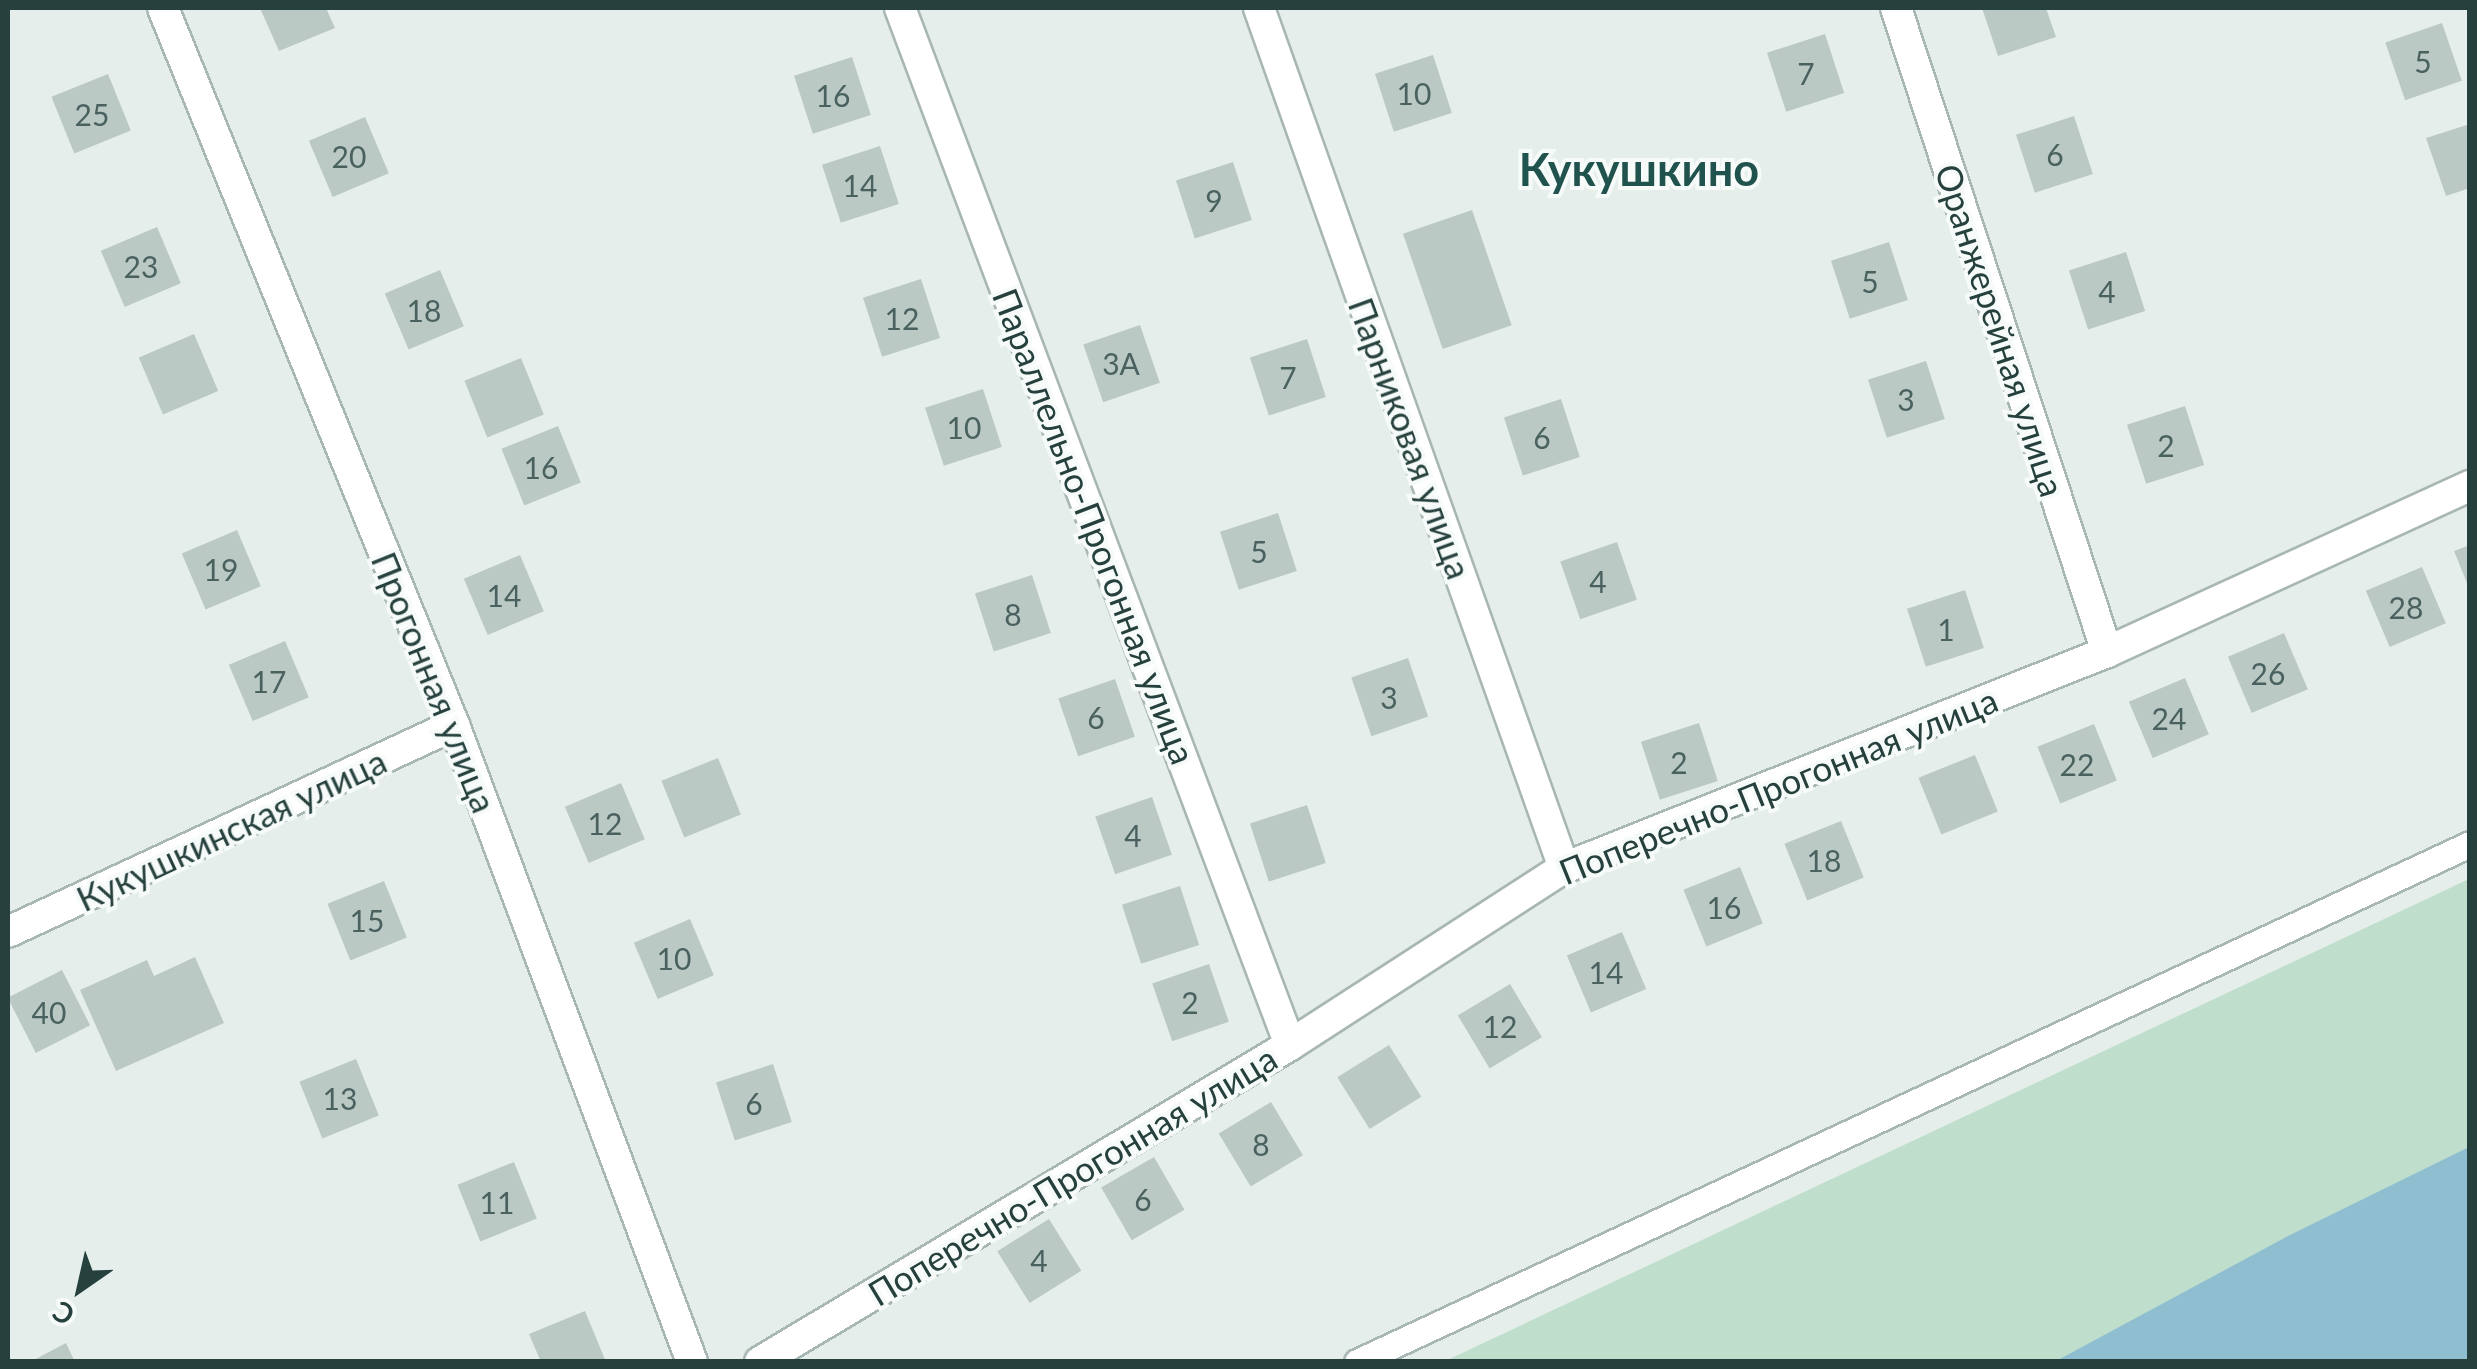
<!DOCTYPE html>
<meta charset="utf-8">
<style>
body{margin:0}
#map{position:relative;width:2477px;height:1369px;overflow:hidden;background:#e6eeec;font-family:Lato,sans-serif}
div>[style]{position:absolute}
.green>*{inset:0;background:#bfdfcc}
.water>*{inset:0;background:#90bed1}
.building>*{inset:0;background:#bbc9c5;transform-origin:0 0}
.roads{filter:drop-shadow(2px 0 #a8b6b4) drop-shadow(-2px 0 #a8b6b4) drop-shadow(0 2px #a8b6b4) drop-shadow(0 -2px #a8b6b4)}
.lane>*{height:25px;margin:-12.5px;padding:0 12.5px;transform-origin:12.5px;border-radius:12.5px;background:#fff}
.street>*{height:30px;margin:-15px;padding:0 15px;transform-origin:15px;border-radius:15px;background:#fff}
span{translate:-50% -50%;white-space:nowrap;text-align:center;line-height:1.15;-webkit-text-stroke:8px #f6fbf9;paint-order:stroke}
.number-label{font-size:30px;color:#4a625f}
.number-label span{-webkit-text-stroke-width:0}
.street-label{font-size:35px;color:#25403d}
.district-label{font-size:45px;color:#20534d;font-weight:700}
.frame{position:absolute;inset:0;border:10px solid #25403d;pointer-events:none}
.north{position:absolute;left:30px;top:1239px;width:100px;height:100px;-webkit-text-stroke:8px #f6fbf9;paint-order:stroke;rotate:214deg;font-size:28px;font-weight:700;line-height:40px;text-align:center;color:#25403d}
.north::after{content:'';display:block;margin:auto;width:35px;height:45px;background:#25403d;clip-path:polygon(50% 0,100% 100%,50% 72%,0 100%)}
</style>
<div id="map">
<div class="green">
<div style="clip-path:polygon(2469px 879px,2469px 1147px,2056px 1361px,1443px 1362px)"></div>
</div>
<div class="water">
<div style="clip-path:polygon(2469px 1147px,2469px 1361px,2056px 1361px,2288px 1236px)"></div>
</div>
<div class="building">
<div style="clip-path:polygon(260px 8px,326px 8px,335px 28px,279px 51px)"></div>
<div style="clip-path:polygon(1982px 8px,2046px 8px,2056px 37px,1998px 56px)"></div>
<div style="left:2442px;top:23px;width:61px;height:60px;rotate:71deg"></div>
<div style="left:1825px;top:34px;width:62px;height:61px;rotate:72deg"></div>
<div style="left:1433px;top:55px;width:61px;height:61px;rotate:72deg"></div>
<div style="left:852px;top:57px;width:61px;height:61px;rotate:72deg"></div>
<div style="left:108px;top:74px;width:61px;height:61px;rotate:68deg"></div>
<div style="left:2074px;top:116px;width:61px;height:61px;rotate:72deg"></div>
<div style="left:365px;top:117px;width:61px;height:61px;rotate:67deg"></div>
<div style="clip-path:polygon(2470px 124px,2470px 188px,2446px 196px,2426px 138px)"></div>
<div style="left:880px;top:146px;width:61px;height:61px;rotate:72deg"></div>
<div style="left:1233px;top:162px;width:61px;height:60px;rotate:72deg"></div>
<div style="left:1472px;top:210px;width:122px;height:73px;rotate:71deg"></div>
<div style="left:157px;top:227px;width:61px;height:61px;rotate:67deg"></div>
<div style="left:1889px;top:242px;width:61px;height:61px;rotate:72deg"></div>
<div style="left:2126px;top:252px;width:62px;height:60px;rotate:72deg"></div>
<div style="left:440px;top:270px;width:61px;height:60px;rotate:67deg"></div>
<div style="left:921px;top:279px;width:62px;height:61px;rotate:72deg"></div>
<div style="left:1140px;top:325px;width:61px;height:60px;rotate:71deg"></div>
<div style="left:194px;top:334px;width:62px;height:60px;rotate:67deg"></div>
<div style="left:1307px;top:339px;width:61px;height:60px;rotate:72deg"></div>
<div style="left:521px;top:358px;width:61px;height:61px;rotate:68deg"></div>
<div style="left:1926px;top:361px;width:61px;height:61px;rotate:72deg"></div>
<div style="left:983px;top:389px;width:61px;height:61px;rotate:72deg"></div>
<div style="left:1561px;top:399px;width:61px;height:60px;rotate:72deg"></div>
<div style="left:2185px;top:406px;width:62px;height:61px;rotate:72deg"></div>
<div style="left:558px;top:426px;width:61px;height:61px;rotate:68deg"></div>
<div style="left:1278px;top:513px;width:61px;height:61px;rotate:72deg"></div>
<div style="left:237px;top:530px;width:61px;height:60px;rotate:67deg"></div>
<div style="left:1617px;top:542px;width:61px;height:60px;rotate:71deg"></div>
<div style="clip-path:polygon(2470px 545px,2470px 588px,2469px 588px,2454px 551px)"></div>
<div style="left:520px;top:555px;width:61px;height:61px;rotate:67deg"></div>
<div style="left:2422px;top:567px;width:61px;height:61px;rotate:67deg"></div>
<div style="left:1032px;top:575px;width:61px;height:60px;rotate:72deg"></div>
<div style="left:1965px;top:590px;width:61px;height:61px;rotate:72deg"></div>
<div style="left:2284px;top:633px;width:61px;height:61px;rotate:67deg"></div>
<div style="left:285px;top:641px;width:61px;height:61px;rotate:67deg"></div>
<div style="left:1408px;top:658px;width:62px;height:60px;rotate:71deg"></div>
<div style="left:2185px;top:678px;width:61px;height:61px;rotate:67deg"></div>
<div style="left:1115px;top:679px;width:61px;height:60px;rotate:71deg"></div>
<div style="left:1699px;top:723px;width:61px;height:61px;rotate:72deg"></div>
<div style="left:2094px;top:724px;width:61px;height:61px;rotate:68deg"></div>
<div style="left:1975px;top:755px;width:61px;height:61px;rotate:68deg"></div>
<div style="left:718px;top:758px;width:61px;height:61px;rotate:68deg"></div>
<div style="left:621px;top:783px;width:61px;height:61px;rotate:67deg"></div>
<div style="left:1152px;top:797px;width:61px;height:60px;rotate:71deg"></div>
<div style="left:1307px;top:805px;width:61px;height:60px;rotate:72deg"></div>
<div style="left:1841px;top:821px;width:61px;height:61px;rotate:68deg"></div>
<div style="left:1740px;top:867px;width:61px;height:61px;rotate:68deg"></div>
<div style="left:384px;top:881px;width:61px;height:61px;rotate:68deg"></div>
<div style="left:1180px;top:886px;width:62px;height:61px;rotate:72deg"></div>
<div style="left:690px;top:919px;width:61px;height:61px;rotate:67deg"></div>
<div style="left:1622px;top:932px;width:62px;height:60px;rotate:67deg"></div>
<div style="clip-path:polygon(195px 957px,224px 1023px,116px 1071px,80px 990px,147px 960px,154px 976px)"></div>
<div style="left:1209px;top:964px;width:61px;height:60px;rotate:71deg"></div>
<div style="left:62px;top:970px;width:62px;height:61px;rotate:63deg"></div>
<div style="left:1510px;top:984px;width:62px;height:61px;rotate:59deg"></div>
<div style="left:1389px;top:1045px;width:61px;height:61px;rotate:58deg"></div>
<div style="left:356px;top:1059px;width:61px;height:61px;rotate:68deg"></div>
<div style="left:773px;top:1064px;width:61px;height:60px;rotate:72deg"></div>
<div style="left:1271px;top:1102px;width:62px;height:61px;rotate:59deg"></div>
<div style="left:1154px;top:1157px;width:61px;height:61px;rotate:60deg"></div>
<div style="left:514px;top:1162px;width:61px;height:61px;rotate:68deg"></div>
<div style="left:1049px;top:1219px;width:61px;height:61px;rotate:58deg"></div>
<div style="clip-path:polygon(585px 1311px,606px 1362px,541px 1362px,529px 1334px)"></div>
<div style="clip-path:polygon(66px 1343px,75px 1362px,30px 1362px)"></div>
</div>
<div class="roads">
<div class="lane">
<div style="left:1357px;top:1362px;width:1228px;rotate:-24.96deg"></div>
</div>
<div class="street">
<div style="left:163px;top:8px;width:774px;rotate:67.91deg"></div>
<div style="left:454px;top:725px;width:680px;rotate:69.51deg"></div>
<div style="left:900px;top:8px;width:1108px;rotate:69.39deg"></div>
<div style="left:1259px;top:8px;width:912px;rotate:70.47deg"></div>
<div style="left:1896px;top:8px;width:678px;rotate:71.86deg"></div>
<div style="left:8px;top:932px;width:492px;rotate:-24.9deg"></div>
<div style="left:760px;top:1362px;width:618px;rotate:-30.88deg"></div>
<div style="left:1290px;top:1045px;width:326px;rotate:-32.9deg"></div>
<div style="left:1564px;top:868px;width:584px;rotate:-21.69deg"></div>
<div style="left:2107px;top:652px;width:399px;rotate:-24.6deg"></div>
</div>
</div>
<div class="number-label">
<span style="left:2423px;top:61px">5</span>
<span style="left:1806px;top:73px">7</span>
<span style="left:1414px;top:93px">10</span>
<span style="left:833px;top:95px">16</span>
<span style="left:92px;top:114px">25</span>
<span style="left:2055px;top:154px">6</span>
<span style="left:349px;top:156px">20</span>
<span style="left:860px;top:185px">14</span>
<span style="left:1214px;top:200px">9</span>
<span style="left:141px;top:266px">23</span>
<span style="left:1870px;top:281px">5</span>
<span style="left:2107px;top:291px">4</span>
<span style="left:424px;top:310px">18</span>
<span style="left:902px;top:318px">12</span>
<span style="left:1121px;top:363px">3А</span>
<span style="left:1288px;top:377px">7</span>
<span style="left:1906px;top:399px">3</span>
<span style="left:964px;top:427px">10</span>
<span style="left:1542px;top:437px">6</span>
<span style="left:2166px;top:445px">2</span>
<span style="left:541px;top:467px">16</span>
<span style="left:1259px;top:551px">5</span>
<span style="left:221px;top:569px">19</span>
<span style="left:1598px;top:581px">4</span>
<span style="left:504px;top:595px">14</span>
<span style="left:2406px;top:607px">28</span>
<span style="left:1013px;top:614px">8</span>
<span style="left:1946px;top:629px">1</span>
<span style="left:2268px;top:673px">26</span>
<span style="left:269px;top:681px">17</span>
<span style="left:1389px;top:697px">3</span>
<span style="left:1096px;top:717px">6</span>
<span style="left:2169px;top:718px">24</span>
<span style="left:1679px;top:762px">2</span>
<span style="left:2077px;top:764px">22</span>
<span style="left:605px;top:823px">12</span>
<span style="left:1133px;top:835px">4</span>
<span style="left:1824px;top:860px">18</span>
<span style="left:1724px;top:907px">16</span>
<span style="left:367px;top:920px">15</span>
<span style="left:674px;top:958px">10</span>
<span style="left:1606px;top:972px">14</span>
<span style="left:1190px;top:1002px">2</span>
<span style="left:49px;top:1012px">40</span>
<span style="left:1500px;top:1026px">12</span>
<span style="left:340px;top:1098px">13</span>
<span style="left:754px;top:1103px">6</span>
<span style="left:1261px;top:1144px">8</span>
<span style="left:1143px;top:1199px">6</span>
<span style="left:497px;top:1202px">11</span>
<span style="left:1039px;top:1260px">4</span>
</div>
<div class="street-label">
<span style="left:2001px;top:330px;rotate:72deg">Оранжерейная улица</span>
<span style="left:1411px;top:438px;rotate:70deg">Парниковая улица</span>
<span style="left:1095px;top:526px;rotate:69deg">Параллельно-Прогонная улица</span>
<span style="left:435px;top:682px;rotate:68deg">Прогонная улица</span>
<span style="left:1778px;top:785px;rotate:-22deg">Поперечно-Прогонная улица</span>
<span style="left:231px;top:829px;rotate:-25deg">Кукушкинская улица</span>
<span style="left:1072px;top:1175px;rotate:-31deg">Поперечно-Прогонная улица</span>
</div>
<div class="district-label">
<span style="left:1639px;top:170px">Кукушкино</span>
</div>
<div class="frame"></div>
<div class="north">С</div>
</div>
